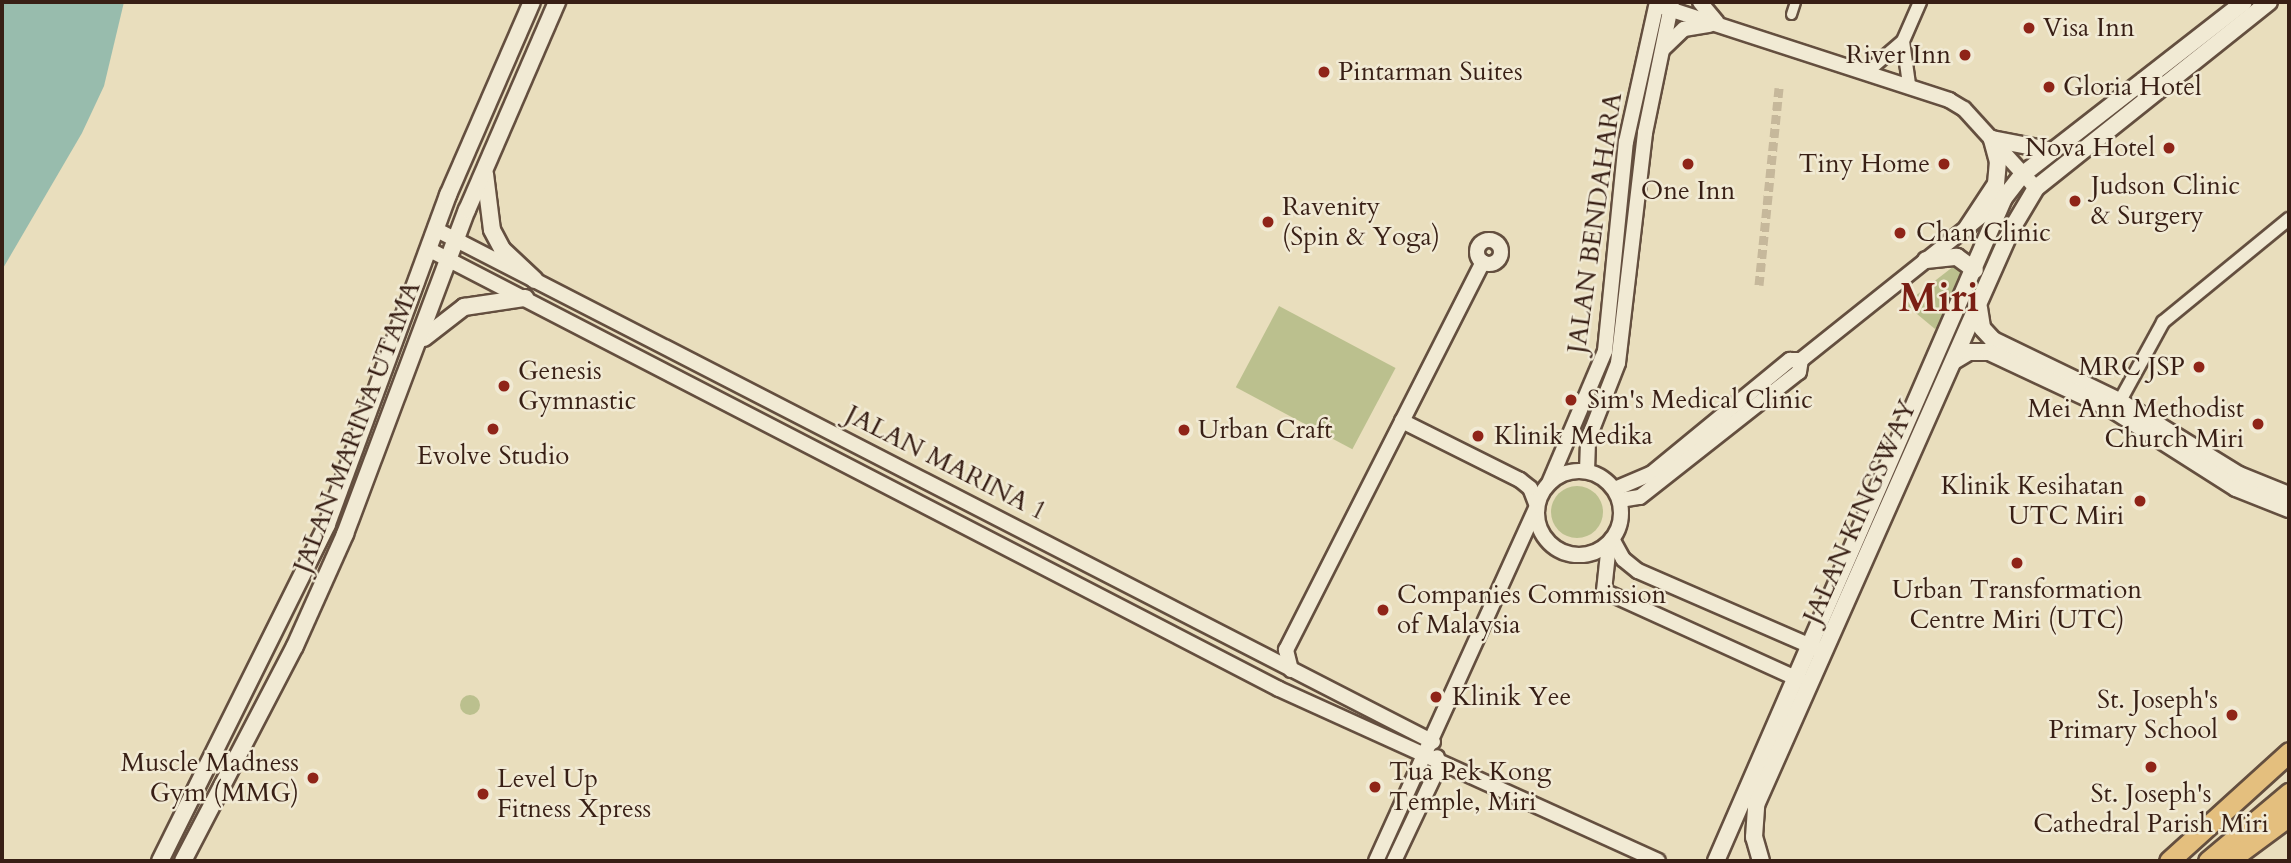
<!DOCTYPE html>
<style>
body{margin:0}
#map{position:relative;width:2291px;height:863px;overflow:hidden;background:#e9debd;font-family:Cardo,serif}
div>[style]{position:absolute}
.green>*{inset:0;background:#bbc08e;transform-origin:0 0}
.round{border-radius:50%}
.water>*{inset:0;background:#98bcad}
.pedestrian-tunnel>*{height:9px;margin-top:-4.5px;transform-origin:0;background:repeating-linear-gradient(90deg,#c6b89b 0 9px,transparent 0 13.5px)}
.roads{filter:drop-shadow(2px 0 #644f3f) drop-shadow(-2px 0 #644f3f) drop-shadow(0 2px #644f3f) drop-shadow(0 -2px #644f3f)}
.pedestrian>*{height:9px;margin:-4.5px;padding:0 4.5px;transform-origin:4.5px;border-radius:4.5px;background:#f1ead4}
.minor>*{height:12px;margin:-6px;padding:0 6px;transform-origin:6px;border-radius:6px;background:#f1ead4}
.tertiary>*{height:14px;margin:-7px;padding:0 7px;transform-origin:7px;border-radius:7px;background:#f1ead4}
.tertiary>.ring{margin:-7px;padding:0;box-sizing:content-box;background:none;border:14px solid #f1ead4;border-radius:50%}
.secondary>*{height:16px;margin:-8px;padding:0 8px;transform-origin:8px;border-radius:8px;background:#f1ead4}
.trunk>*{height:19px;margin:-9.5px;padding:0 9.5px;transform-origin:9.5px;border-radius:9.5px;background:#e4bf7e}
.dots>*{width:19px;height:19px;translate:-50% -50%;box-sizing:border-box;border:4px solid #f1ead4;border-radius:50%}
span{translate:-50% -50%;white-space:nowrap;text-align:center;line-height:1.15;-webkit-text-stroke:5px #f1ead4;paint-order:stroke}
.poi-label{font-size:26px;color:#381f15}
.left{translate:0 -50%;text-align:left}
.right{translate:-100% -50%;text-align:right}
.street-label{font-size:26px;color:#381f15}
.town-label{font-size:40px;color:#7a1f14;font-weight:700}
.frame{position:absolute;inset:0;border:4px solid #381f15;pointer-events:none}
</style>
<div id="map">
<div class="green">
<div style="clip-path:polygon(1954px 266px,1964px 271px,1946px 319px,1935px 329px,1905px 304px)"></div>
<div style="left:1279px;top:306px;width:132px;height:92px;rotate:28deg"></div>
<div class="round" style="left:1551px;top:486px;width:52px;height:52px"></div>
<div class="round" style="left:460px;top:695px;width:20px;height:20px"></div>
</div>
<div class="water">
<div style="clip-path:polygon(2px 2px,124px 2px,104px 86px,82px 133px,2px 270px)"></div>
</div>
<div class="pedestrian-tunnel">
<div style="left:1759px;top:285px;width:198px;rotate:-84.2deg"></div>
</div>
<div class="roads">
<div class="pedestrian">
<div style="left:1791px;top:14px;width:13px;rotate:-72deg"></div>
</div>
<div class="minor">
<div style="left:1903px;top:41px;width:43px;rotate:82.1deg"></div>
<div style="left:1868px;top:71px;width:46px;rotate:-40.6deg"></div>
<div style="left:1903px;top:41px;width:43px;rotate:-66.4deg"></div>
<div style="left:2116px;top:408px;width:98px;rotate:-61.3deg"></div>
<div style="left:2163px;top:322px;width:163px;rotate:-39.3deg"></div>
</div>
<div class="tertiary">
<div style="left:1700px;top:2px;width:26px;rotate:50deg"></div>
<div style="left:1663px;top:7px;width:301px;rotate:18deg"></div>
<div style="left:1949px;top:100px;width:17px;rotate:31deg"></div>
<div style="left:1964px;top:109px;width:107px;rotate:47.7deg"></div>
<div style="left:1663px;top:49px;width:29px;rotate:-44deg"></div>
<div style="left:1684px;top:29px;width:26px;rotate:-9deg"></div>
<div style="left:435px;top:229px;width:1122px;rotate:27.2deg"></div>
<div class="ring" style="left:1477px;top:240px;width:10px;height:10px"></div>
<div style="left:428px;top:249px;width:958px;rotate:27.34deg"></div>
<div style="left:1279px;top:689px;width:416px;rotate:24.4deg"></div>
<div class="ring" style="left:1537px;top:471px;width:70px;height:70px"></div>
<div style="left:1587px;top:471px;width:31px;rotate:-88deg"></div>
<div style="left:1588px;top:440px;width:83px;rotate:-68.7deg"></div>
<div style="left:1618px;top:363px;width:232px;rotate:-83.3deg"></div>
<div style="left:1645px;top:133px;width:134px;rotate:-78.4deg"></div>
<div style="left:1549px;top:483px;width:143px;rotate:-67deg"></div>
<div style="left:1605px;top:351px;width:210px;rotate:-84.3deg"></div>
<div style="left:1626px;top:142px;width:143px;rotate:-77.5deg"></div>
<div style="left:1615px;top:489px;width:39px;rotate:-23deg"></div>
<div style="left:1651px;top:474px;width:180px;rotate:-39.4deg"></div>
<div style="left:1790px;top:360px;width:11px"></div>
<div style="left:1801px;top:360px;width:258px;rotate:-38.6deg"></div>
<div style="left:1620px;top:500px;width:20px;rotate:-9deg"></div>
<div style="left:1640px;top:497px;width:202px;rotate:-38.2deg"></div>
<div style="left:1799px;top:372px;width:12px;rotate:-81deg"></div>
<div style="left:1612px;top:539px;width:23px;rotate:61deg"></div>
<div style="left:1623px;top:559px;width:19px;rotate:39deg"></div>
<div style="left:1638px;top:571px;width:195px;rotate:23.5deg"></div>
<div style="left:1609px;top:544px;width:47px;rotate:96.1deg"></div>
<div style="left:1604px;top:591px;width:221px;rotate:24.4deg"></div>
<div style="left:1291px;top:670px;width:21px;rotate:-104deg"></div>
<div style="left:1286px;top:650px;width:435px;rotate:-63.1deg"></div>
<div style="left:1376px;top:861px;width:390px;rotate:-65.6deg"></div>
<div style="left:1537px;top:506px;width:19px;rotate:-111deg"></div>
<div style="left:1530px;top:488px;width:13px;rotate:-141deg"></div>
<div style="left:1520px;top:480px;width:132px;rotate:-153.4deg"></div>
<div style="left:1394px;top:861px;width:105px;rotate:-64.7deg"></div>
<div style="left:1439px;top:766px;width:9px;rotate:-103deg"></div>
</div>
<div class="secondary">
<div style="left:485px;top:174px;width:56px;rotate:82.9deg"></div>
<div style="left:492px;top:230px;width:21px;rotate:62deg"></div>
<div style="left:502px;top:249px;width:45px;rotate:43.2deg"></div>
<div style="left:1967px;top:228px;width:53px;rotate:-56.6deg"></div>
<div style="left:1996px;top:184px;width:22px;rotate:-85deg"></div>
<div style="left:1998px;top:162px;width:24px;rotate:-105deg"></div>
<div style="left:1992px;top:139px;width:62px;rotate:11.1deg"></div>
<div style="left:1926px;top:260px;width:31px;rotate:-6deg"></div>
<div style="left:1957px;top:257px;width:22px;rotate:36deg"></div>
<div style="left:1979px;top:308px;width:20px;rotate:81deg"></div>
<div style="left:1982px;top:328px;width:16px;rotate:47deg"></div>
<div style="left:1993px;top:340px;width:140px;rotate:25.8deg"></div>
<div style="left:2119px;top:401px;width:141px;rotate:31.7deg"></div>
<div style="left:2239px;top:475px;width:54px;rotate:21.8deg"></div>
<div style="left:424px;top:338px;width:51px;rotate:-37.8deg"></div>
<div style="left:464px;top:307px;width:62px;rotate:-8.4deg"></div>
<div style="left:1954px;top:361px;width:17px;rotate:-31deg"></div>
<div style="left:1969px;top:352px;width:20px"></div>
<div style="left:1989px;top:352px;width:139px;rotate:25.1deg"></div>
<div style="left:2115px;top:411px;width:143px;rotate:32.5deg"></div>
<div style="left:2236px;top:488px;width:57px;rotate:21.6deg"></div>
<div style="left:160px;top:861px;width:376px;rotate:-63.6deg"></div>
<div style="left:327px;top:524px;width:351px;rotate:-69.8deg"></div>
<div style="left:448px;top:195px;width:210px;rotate:-66.5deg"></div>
<div style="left:183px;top:861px;width:242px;rotate:-62.5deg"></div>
<div style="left:295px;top:646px;width:123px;rotate:-65.9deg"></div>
<div style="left:345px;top:534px;width:346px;rotate:-69.4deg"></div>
<div style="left:467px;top:210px;width:227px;rotate:-66.6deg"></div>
<div style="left:1716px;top:861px;width:723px;rotate:-66.52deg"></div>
<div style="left:2004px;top:198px;width:29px;rotate:-52deg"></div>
<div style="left:2022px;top:175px;width:281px;rotate:-37.9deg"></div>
<div style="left:1761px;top:861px;width:25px;rotate:-106deg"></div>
<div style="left:1754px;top:837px;width:32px;rotate:-86deg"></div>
<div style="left:1756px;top:805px;width:629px;rotate:-66.08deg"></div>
<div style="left:2011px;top:230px;width:49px;rotate:-59.2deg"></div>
<div style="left:2036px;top:188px;width:298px;rotate:-38.6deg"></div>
</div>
<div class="trunk">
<div style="left:2169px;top:861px;width:162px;rotate:-42.2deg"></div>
<div style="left:2208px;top:861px;width:106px;rotate:-40deg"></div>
<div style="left:2228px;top:861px;width:76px;rotate:-36.4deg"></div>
</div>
</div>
<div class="dots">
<div style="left:2029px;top:28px;background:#8f2418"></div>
<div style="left:1965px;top:55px;background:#8f2418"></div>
<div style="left:1324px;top:72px;background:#8f2418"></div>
<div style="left:2049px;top:87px;background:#8f2418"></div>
<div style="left:2169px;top:148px;background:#8f2418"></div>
<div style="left:1688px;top:164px;background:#8f2418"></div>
<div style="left:1944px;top:164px;background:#8f2418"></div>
<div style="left:2075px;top:201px;background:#8f2418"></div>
<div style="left:1268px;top:222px;background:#8f2418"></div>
<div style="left:1900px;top:233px;background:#8f2418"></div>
<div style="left:2199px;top:367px;background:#8f2418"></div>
<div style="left:504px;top:386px;background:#8f2418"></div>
<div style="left:1571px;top:400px;background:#8f2418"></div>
<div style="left:2258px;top:424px;background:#8f2418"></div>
<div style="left:493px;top:429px;background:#8f2418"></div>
<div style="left:1184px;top:430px;background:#8f2418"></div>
<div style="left:1478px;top:436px;background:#8f2418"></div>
<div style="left:2140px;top:501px;background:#8f2418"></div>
<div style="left:2017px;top:563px;background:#8f2418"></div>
<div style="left:1383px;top:610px;background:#8f2418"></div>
<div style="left:1436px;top:697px;background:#8f2418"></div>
<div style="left:2232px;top:715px;background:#8f2418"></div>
<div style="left:2151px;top:767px;background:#8f2418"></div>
<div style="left:313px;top:778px;background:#8f2418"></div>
<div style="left:1375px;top:787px;background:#8f2418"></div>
<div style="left:483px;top:794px;background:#8f2418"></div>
</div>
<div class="poi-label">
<span class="left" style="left:2043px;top:28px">Visa Inn</span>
<span class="right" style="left:1951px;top:55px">River Inn</span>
<span class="left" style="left:1338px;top:72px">Pintarman Suites</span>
<span class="left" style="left:2063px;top:87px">Gloria Hotel</span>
<span class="right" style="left:2155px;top:148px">Nova Hotel</span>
<span class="right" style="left:1930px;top:164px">Tiny Home</span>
<span class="left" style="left:2091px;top:201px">Judson Clinic<br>&amp; Surgery</span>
<span style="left:1688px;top:191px">One Inn</span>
<span class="left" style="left:1282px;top:222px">Ravenity<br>(Spin &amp; Yoga)</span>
<span class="left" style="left:1916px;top:233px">Chan Clinic</span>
<span class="right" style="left:2185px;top:367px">MRC JSP</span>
<span class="left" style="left:518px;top:386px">Genesis<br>Gymnastic</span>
<span class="left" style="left:1587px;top:400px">Sim's Medical Clinic</span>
<span class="right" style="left:2244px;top:424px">Mei Ann Methodist<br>Church Miri</span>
<span class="left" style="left:1198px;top:430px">Urban Craft</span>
<span class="left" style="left:1494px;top:436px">Klinik Medika</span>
<span style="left:493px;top:456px">Evolve Studio</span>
<span class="right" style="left:2124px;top:501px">Klinik Kesihatan<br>UTC Miri</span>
<span style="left:2017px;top:605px">Urban Transformation<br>Centre Miri (UTC)</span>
<span class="left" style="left:1397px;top:610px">Companies Commission<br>of Malaysia</span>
<span class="left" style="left:1452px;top:697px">Klinik Yee</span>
<span class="right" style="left:2218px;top:715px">St. Joseph's<br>Primary School</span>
<span class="right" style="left:299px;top:778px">Muscle Madness<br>Gym (MMG)</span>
<span class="left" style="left:1389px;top:787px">Tua Pek Kong<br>Temple, Miri</span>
<span class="left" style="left:497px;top:794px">Level Up<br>Fitness Xpress</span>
<span style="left:2151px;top:809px">St. Joseph's<br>Cathedral Parish Miri</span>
</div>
<div class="street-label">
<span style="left:1595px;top:223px;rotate:-82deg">JALAN BENDAHARA</span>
<span style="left:357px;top:427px;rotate:-69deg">JALAN MARINA UTAMA</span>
<span style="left:946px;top:463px;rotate:27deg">JALAN MARINA 1</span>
<span style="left:1860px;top:512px;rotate:-66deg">JALAN KINGSWAY</span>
</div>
<div class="town-label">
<span style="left:1939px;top:299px">Miri</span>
</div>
<div class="frame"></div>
</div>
